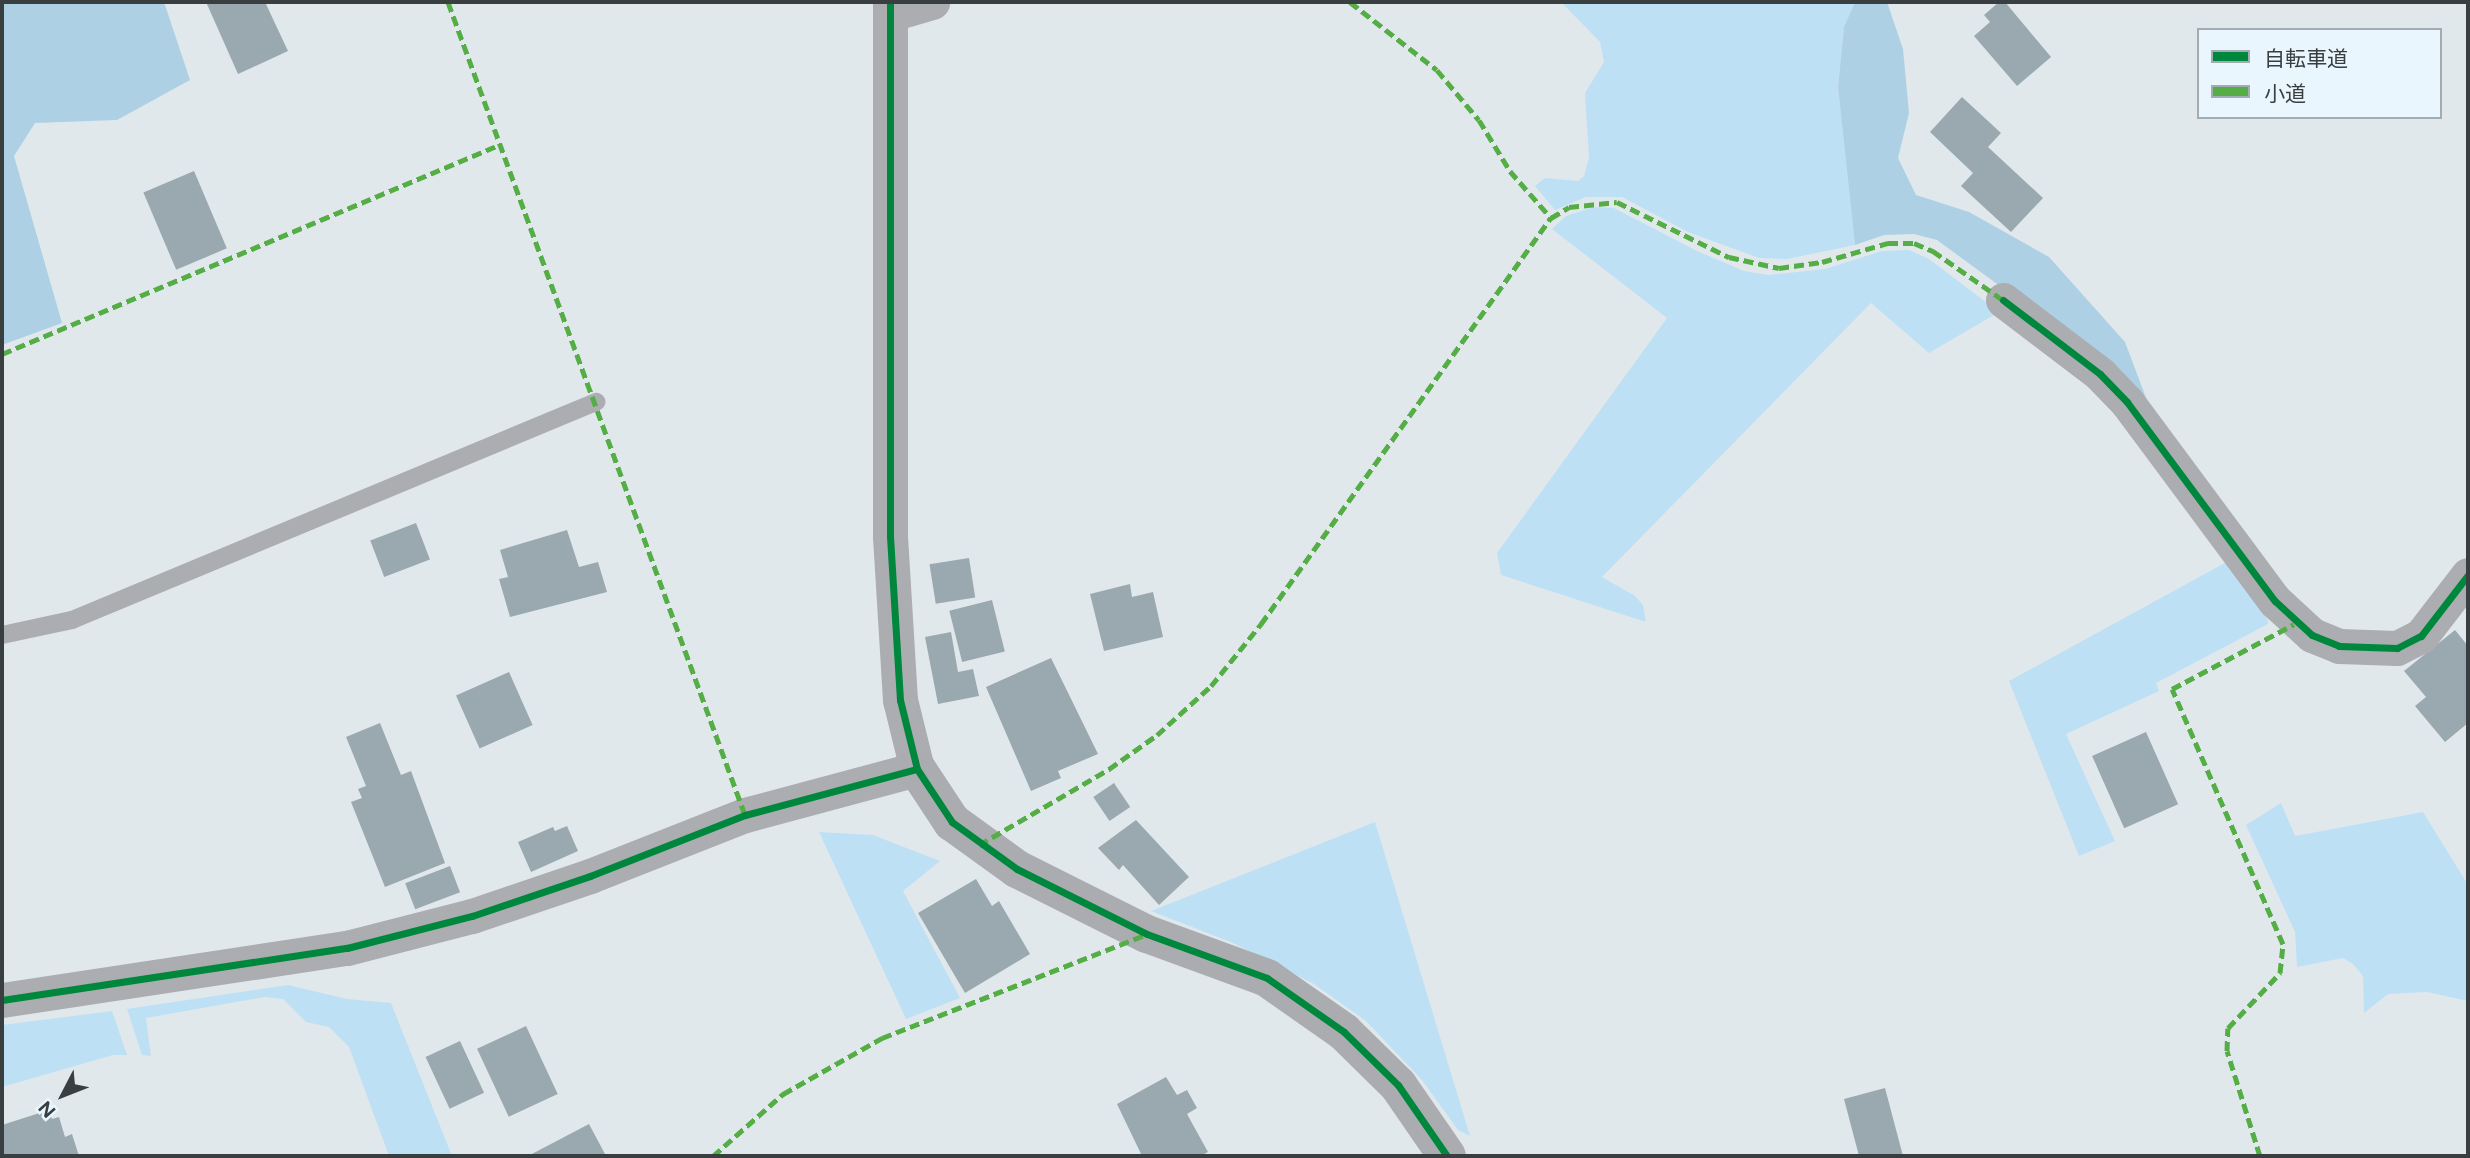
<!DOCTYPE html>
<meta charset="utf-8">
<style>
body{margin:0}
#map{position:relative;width:2470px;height:1158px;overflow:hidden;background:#e1e8ec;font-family:Figtree,"Noto Sans JP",sans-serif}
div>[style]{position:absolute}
.green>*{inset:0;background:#bee0f5}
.forest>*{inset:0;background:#add0e5}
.building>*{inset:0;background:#9aa8b0;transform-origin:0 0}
.lane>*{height:18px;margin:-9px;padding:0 9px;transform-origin:9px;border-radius:9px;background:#abadb0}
.street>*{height:35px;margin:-17.5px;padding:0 17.5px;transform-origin:17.5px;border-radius:17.5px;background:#abadb0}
.secondary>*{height:38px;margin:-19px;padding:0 19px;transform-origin:19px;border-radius:19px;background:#aaacb0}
.quiet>*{height:5px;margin-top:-2.5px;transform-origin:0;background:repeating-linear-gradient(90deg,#55ad46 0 10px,transparent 0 15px)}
.cycleway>*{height:7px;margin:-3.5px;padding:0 3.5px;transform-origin:3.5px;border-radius:3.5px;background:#00873e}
span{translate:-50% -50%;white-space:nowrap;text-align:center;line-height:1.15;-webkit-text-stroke:7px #e9f6fe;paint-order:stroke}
.frame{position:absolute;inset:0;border:4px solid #393e41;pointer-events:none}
.legend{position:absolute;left:2197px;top:28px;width:245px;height:91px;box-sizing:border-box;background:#e9f6fe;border:2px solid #a3acb2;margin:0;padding:9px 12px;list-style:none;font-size:21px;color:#393e41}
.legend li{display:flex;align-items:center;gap:14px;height:35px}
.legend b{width:35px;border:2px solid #a3acb2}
.north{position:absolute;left:28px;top:1060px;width:70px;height:70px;-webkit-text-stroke:5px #e9f6fe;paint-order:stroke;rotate:228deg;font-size:19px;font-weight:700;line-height:28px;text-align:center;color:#393e41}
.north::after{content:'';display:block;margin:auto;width:24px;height:32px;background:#393e41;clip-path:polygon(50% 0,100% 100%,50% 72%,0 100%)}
</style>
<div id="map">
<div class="green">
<div style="clip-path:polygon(1561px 2px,1855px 2px,1844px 27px,1838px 87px,1855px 245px,1787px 259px,1759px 258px,1688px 232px,1622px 197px,1586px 197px,1555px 210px,1535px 186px,1545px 178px,1578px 181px,1584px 176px,1589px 158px,1585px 93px,1604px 62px,1600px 42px)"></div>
<div style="clip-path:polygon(1594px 207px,1614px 208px,1697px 251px,1744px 271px,1769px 275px,1825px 269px,1882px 251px,1909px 250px,1929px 259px,1999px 312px,1929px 353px,1871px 303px,1602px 577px,1635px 596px,1643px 605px,1646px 622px,1501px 575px,1497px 553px,1667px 318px,1552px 229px,1566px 216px)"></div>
<div style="clip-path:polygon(2232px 559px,2266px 607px,2268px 624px,2156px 683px,2159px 691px,2066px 734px,2115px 841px,2079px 856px,2009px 681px)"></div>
<div style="clip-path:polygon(2281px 803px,2295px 836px,2423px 812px,2468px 885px,2468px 1001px,2427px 992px,2388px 994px,2364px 1013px,2363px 976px,2353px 964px,2343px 958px,2297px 967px,2295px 932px,2246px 825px)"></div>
<div style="clip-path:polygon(1375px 822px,1470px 1136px,1458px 1130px,1422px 1080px,1366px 1021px,1314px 984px,1233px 943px,1151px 911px)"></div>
<div style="clip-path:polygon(819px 832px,873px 835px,940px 861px,903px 891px,960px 998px,906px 1019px)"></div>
<div style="clip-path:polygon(288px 985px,347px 999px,391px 1003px,452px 1156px,389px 1156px,349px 1047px,329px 1027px,306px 1022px,283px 999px,265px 997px,146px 1018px,151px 1056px,142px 1055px,127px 1009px)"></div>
<div style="clip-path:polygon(112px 1011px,127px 1055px,113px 1055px,2px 1087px,2px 1025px)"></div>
</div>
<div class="forest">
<div style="clip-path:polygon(2px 2px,164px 2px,190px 80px,117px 120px,35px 123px,14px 156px,62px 323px,2px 345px)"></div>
<div style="clip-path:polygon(1855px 2px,1887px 2px,1903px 49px,1909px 113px,1898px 158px,1916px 195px,1969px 212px,2049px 257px,2125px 342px,2154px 419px,2098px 358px,1937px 240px,1914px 234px,1884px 235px,1855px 245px,1838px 87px,1844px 27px)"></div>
</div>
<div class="building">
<div style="clip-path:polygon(206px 2px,265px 2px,288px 51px,238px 74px)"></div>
<div style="clip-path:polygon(1999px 2px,2005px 2px,2051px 57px,2017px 86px,1974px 36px,1990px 22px,1984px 15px)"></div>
<div style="clip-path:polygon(1962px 97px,2001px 133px,1988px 147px,2043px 198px,2011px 232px,1961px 186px,1973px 173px,1930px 132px)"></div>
<div style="left:194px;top:171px;width:84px;height:55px;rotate:67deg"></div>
<div style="left:416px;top:523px;width:39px;height:49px;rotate:69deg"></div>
<div style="clip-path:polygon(567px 530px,579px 567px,598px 562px,607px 592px,510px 617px,499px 579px,508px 577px,500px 550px)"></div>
<div style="left:969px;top:558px;width:40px;height:40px;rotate:81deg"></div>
<div style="clip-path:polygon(1130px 584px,1132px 597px,1153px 592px,1163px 637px,1104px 651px,1090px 594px)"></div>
<div style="left:992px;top:600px;width:53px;height:44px;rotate:76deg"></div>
<div style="clip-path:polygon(2455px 630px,2468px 646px,2468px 723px,2445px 742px,2415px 706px,2426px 697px,2404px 671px)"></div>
<div style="clip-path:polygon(951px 632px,958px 672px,973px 669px,979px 696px,938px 704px,925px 637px)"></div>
<div style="clip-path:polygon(1051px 658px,1098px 754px,1058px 771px,1061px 778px,1031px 791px,986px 687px)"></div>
<div style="left:509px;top:672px;width:58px;height:58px;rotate:66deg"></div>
<div style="clip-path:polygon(380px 723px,401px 775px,411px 771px,445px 863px,385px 887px,351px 802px,362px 798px,358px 789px,366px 786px,346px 737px)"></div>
<div style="left:2146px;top:732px;width:79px;height:59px;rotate:66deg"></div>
<div style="left:1114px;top:783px;width:29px;height:25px;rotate:56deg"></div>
<div style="clip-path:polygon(1136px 820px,1189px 877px,1159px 905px,1123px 865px,1119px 870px,1098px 848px)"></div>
<div style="clip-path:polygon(567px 826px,578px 851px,531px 872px,518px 842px,553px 827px,555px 831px)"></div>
<div style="left:450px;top:866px;width:28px;height:48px;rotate:69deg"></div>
<div style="clip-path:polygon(976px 879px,992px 906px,999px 901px,1030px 954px,965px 993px,918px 913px)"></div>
<div style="left:526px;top:1026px;width:75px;height:54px;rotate:65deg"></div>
<div style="left:460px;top:1041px;width:57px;height:38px;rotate:65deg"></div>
<div style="clip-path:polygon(1166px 1077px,1177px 1095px,1187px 1090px,1197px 1108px,1187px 1114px,1208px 1152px,1200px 1156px,1142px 1156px,1117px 1104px)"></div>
<div style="clip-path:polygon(1885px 1088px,1903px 1156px,1859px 1156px,1844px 1099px)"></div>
<div style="clip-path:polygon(49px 1110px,52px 1119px,59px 1117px,65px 1137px,72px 1134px,79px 1156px,2px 1156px,2px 1125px)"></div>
<div style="clip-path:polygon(589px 1124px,606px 1156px,528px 1156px)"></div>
</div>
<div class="lane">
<div style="left:2px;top:635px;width:72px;rotate:-12.1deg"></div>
<div style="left:72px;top:620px;width:568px;rotate:-22.59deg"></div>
</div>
<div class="street">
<div style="left:891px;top:14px;width:43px;rotate:-16.3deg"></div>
<div style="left:2003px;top:300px;width:122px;rotate:37.3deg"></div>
<div style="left:2100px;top:374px;width:39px;rotate:46deg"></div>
<div style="left:2127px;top:402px;width:248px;rotate:53.4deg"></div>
<div style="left:2275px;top:601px;width:50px;rotate:42.6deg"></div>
<div style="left:2312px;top:635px;width:29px;rotate:22deg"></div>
<div style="left:2339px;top:646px;width:58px;rotate:2deg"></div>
<div style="left:2397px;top:648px;width:27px;rotate:-27deg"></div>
<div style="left:2421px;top:636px;width:77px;rotate:-52.4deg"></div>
<div style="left:2px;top:1000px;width:349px;rotate:-8.6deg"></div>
<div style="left:347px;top:948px;width:129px;rotate:-14.4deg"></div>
<div style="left:472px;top:916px;width:125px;rotate:-18.7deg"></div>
<div style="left:590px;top:876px;width:167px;rotate:-21.5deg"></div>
<div style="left:745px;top:815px;width:178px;rotate:-15deg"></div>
<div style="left:917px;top:769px;width:71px;rotate:-103.8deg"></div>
<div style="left:900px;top:700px;width:164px;rotate:-93.5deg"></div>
<div style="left:890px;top:536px;width:534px;rotate:-90deg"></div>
</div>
<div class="secondary">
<div style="left:917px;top:769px;width:64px;rotate:56.6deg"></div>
<div style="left:952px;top:822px;width:80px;rotate:35.9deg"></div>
<div style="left:1017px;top:869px;width:145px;rotate:26.6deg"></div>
<div style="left:1147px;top:934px;width:128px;rotate:20.1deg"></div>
<div style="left:1267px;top:978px;width:94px;rotate:35deg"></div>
<div style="left:1344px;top:1032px;width:76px;rotate:44.5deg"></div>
<div style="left:1398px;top:1085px;width:86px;rotate:55.4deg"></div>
</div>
<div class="quiet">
<div style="left:448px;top:2px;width:866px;rotate:69.93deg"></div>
<div style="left:1350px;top:2px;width:110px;rotate:38deg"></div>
<div style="left:1437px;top:70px;width:65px;rotate:50deg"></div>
<div style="left:1479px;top:120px;width:60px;rotate:58.7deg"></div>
<div style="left:1510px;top:171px;width:62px;rotate:48.9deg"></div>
<div style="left:2px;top:354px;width:539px;rotate:-22.81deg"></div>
<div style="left:979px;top:845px;width:151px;rotate:-30.3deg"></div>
<div style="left:1109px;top:769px;width:59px;rotate:-35.3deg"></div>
<div style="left:1157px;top:735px;width:73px;rotate:-42.2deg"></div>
<div style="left:1211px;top:686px;width:80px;rotate:-51.1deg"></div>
<div style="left:1261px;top:624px;width:499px;rotate:-54.5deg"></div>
<div style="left:1551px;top:218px;width:21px;rotate:-31deg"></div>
<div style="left:1569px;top:207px;width:48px;rotate:-5.9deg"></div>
<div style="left:1617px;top:202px;width:125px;rotate:26.2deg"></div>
<div style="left:1729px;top:257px;width:51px;rotate:12.4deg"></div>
<div style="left:1779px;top:268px;width:43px;rotate:-7.9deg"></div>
<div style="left:1822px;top:262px;width:69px;rotate:-16.1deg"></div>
<div style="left:1888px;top:243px;width:26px"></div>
<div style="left:1914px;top:243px;width:21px;rotate:23deg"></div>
<div style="left:1933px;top:251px;width:85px;rotate:35deg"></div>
<div style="left:713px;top:1156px;width:94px;rotate:-41.5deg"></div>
<div style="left:783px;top:1094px;width:114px;rotate:-29.5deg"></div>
<div style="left:882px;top:1038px;width:285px;rotate:-21.4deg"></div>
<div style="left:2260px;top:1156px;width:110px;rotate:-107.4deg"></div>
<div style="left:2227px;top:1051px;width:23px;rotate:-88deg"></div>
<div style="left:2228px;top:1028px;width:76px;rotate:-46.6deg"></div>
<div style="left:2280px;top:973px;width:29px;rotate:-84deg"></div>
<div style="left:2283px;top:944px;width:278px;rotate:-113.5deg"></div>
<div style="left:2172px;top:689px;width:138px;rotate:-28deg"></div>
</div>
<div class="cycleway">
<div style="left:2003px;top:300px;width:122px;rotate:37.3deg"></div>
<div style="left:2100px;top:374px;width:39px;rotate:46deg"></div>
<div style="left:2127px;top:402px;width:248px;rotate:53.4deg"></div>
<div style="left:2275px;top:601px;width:50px;rotate:42.6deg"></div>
<div style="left:2312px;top:635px;width:29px;rotate:22deg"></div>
<div style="left:2339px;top:646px;width:58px;rotate:2deg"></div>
<div style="left:2397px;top:648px;width:27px;rotate:-27deg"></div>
<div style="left:2421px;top:636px;width:77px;rotate:-52.4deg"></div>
<div style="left:917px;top:769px;width:64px;rotate:56.6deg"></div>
<div style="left:952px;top:822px;width:80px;rotate:35.9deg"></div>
<div style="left:1017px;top:869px;width:145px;rotate:26.6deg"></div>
<div style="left:1147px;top:934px;width:128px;rotate:20.1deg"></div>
<div style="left:1267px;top:978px;width:94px;rotate:35deg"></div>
<div style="left:1344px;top:1032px;width:76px;rotate:44.5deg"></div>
<div style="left:1398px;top:1085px;width:86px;rotate:55.4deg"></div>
<div style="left:2px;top:1000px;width:349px;rotate:-8.6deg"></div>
<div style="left:347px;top:948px;width:129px;rotate:-14.4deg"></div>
<div style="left:472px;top:916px;width:125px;rotate:-18.7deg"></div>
<div style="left:590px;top:876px;width:167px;rotate:-21.5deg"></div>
<div style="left:745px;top:815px;width:178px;rotate:-15deg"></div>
<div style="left:917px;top:769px;width:71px;rotate:-103.8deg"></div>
<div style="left:900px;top:700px;width:164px;rotate:-93.5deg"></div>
<div style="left:890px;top:536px;width:534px;rotate:-90deg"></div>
</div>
<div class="frame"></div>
<ul class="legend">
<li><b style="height:9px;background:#00873e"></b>自転車道</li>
<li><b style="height:9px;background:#55ad46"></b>小道</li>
</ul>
<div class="north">N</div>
</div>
